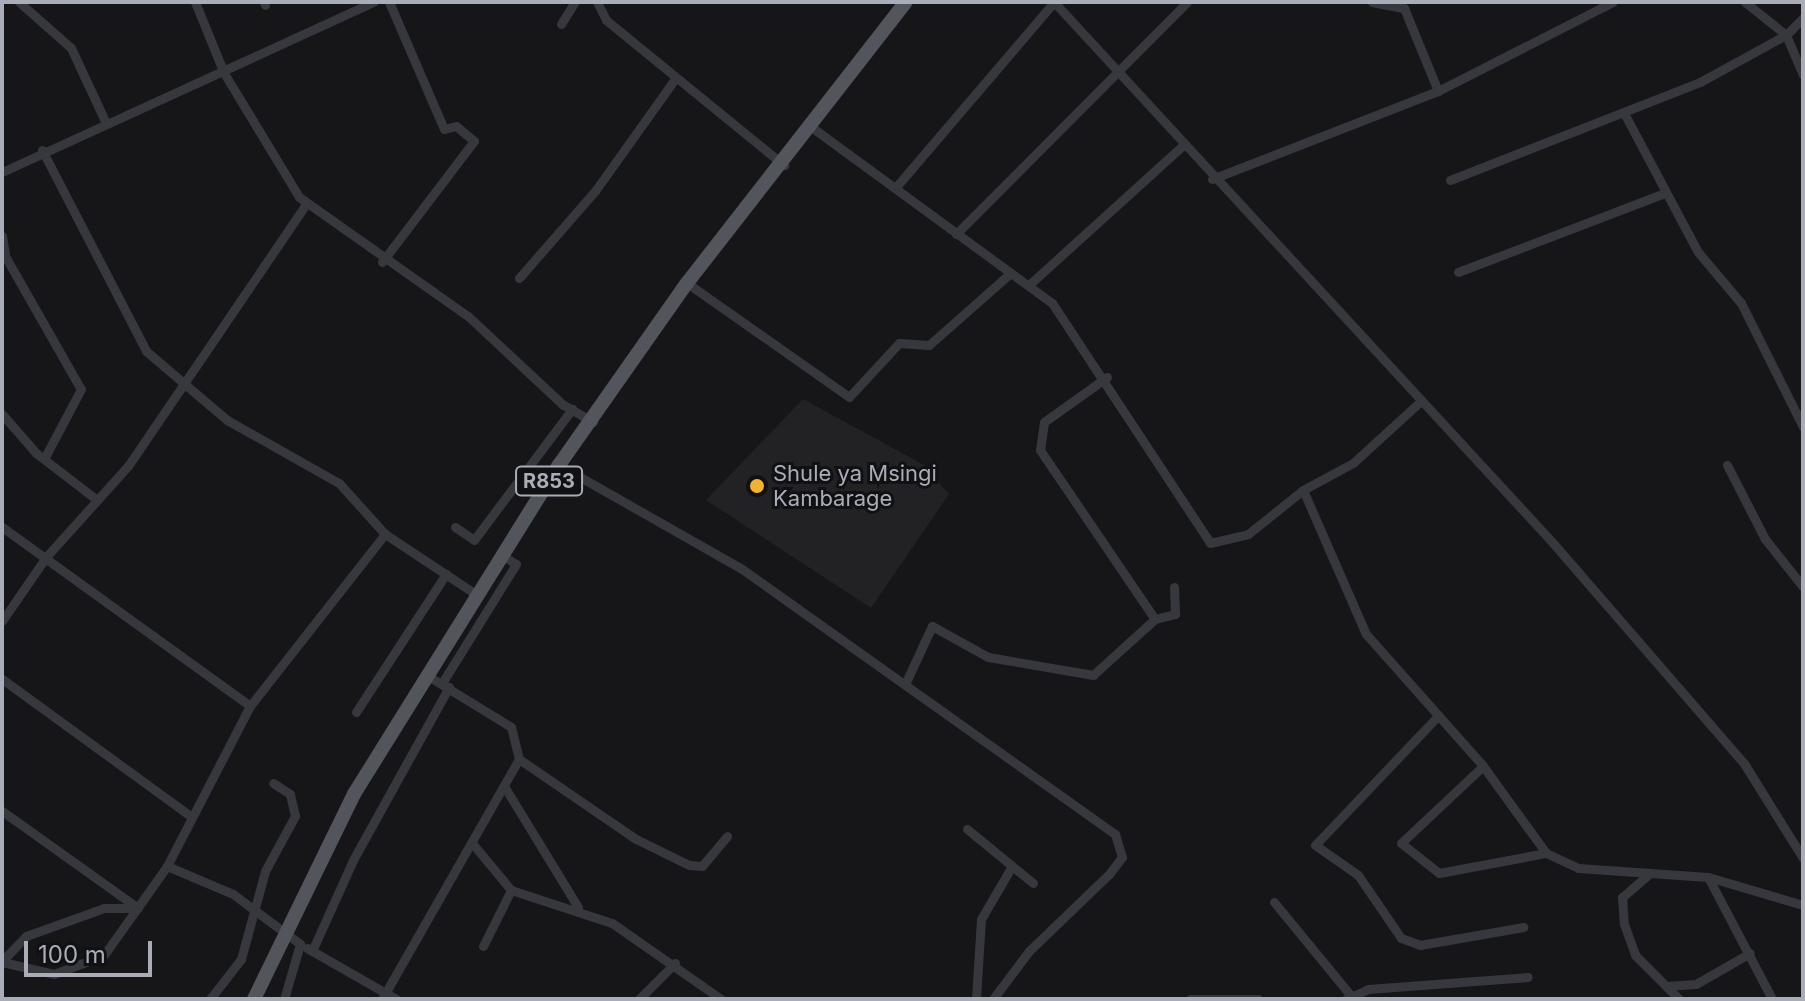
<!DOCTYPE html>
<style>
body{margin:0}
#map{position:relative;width:1805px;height:1001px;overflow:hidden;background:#161618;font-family:Inter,sans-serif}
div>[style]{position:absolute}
.built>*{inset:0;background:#222225}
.minor>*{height:9px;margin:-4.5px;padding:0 4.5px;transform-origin:4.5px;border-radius:4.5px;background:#37383d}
.primary>*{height:14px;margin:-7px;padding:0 7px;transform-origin:7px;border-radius:7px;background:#53555c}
.dots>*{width:22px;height:22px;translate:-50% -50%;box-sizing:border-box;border:4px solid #111113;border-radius:50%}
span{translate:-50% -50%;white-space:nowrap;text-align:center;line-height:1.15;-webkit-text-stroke:6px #111113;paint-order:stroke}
.shield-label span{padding:2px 6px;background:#111113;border:2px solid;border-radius:6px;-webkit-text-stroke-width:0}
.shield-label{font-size:20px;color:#a8adb8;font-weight:700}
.poi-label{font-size:22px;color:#a8adb8}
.left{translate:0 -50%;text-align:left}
.frame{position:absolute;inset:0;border:4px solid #a8adb8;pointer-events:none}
.scale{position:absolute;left:24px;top:941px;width:128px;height:36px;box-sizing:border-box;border:4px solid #a8adb8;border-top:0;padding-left:10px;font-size:24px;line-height:28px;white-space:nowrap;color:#a8adb8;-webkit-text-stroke:6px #111113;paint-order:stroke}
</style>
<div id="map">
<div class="built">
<div style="clip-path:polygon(803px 399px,924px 465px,949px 494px,871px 608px,706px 500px)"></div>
</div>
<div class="minor">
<div style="left:19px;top:2px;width:69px;rotate:41.5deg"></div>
<div style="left:71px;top:48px;width:83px;rotate:65deg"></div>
<div style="left:195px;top:2px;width:77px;rotate:67.8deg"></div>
<div style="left:224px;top:73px;width:145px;rotate:58.8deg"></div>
<div style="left:299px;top:197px;width:207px;rotate:35.2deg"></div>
<div style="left:468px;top:316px;width:129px;rotate:43.1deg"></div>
<div style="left:562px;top:404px;width:36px;rotate:30deg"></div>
<div style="left:264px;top:2px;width:3px;rotate:72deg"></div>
<div style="left:597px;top:2px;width:20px;rotate:63deg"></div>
<div style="left:606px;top:20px;width:230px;rotate:39.2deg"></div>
<div style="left:1054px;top:2px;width:736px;rotate:47.31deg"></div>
<div style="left:1553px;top:543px;width:294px;rotate:49.1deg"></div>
<div style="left:1745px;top:765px;width:110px;rotate:58.1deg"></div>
<div style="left:1372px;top:2px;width:33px;rotate:11deg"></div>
<div style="left:1404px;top:8px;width:90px;rotate:67.7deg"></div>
<div style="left:1803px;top:18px;width:24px;rotate:135deg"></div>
<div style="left:1786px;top:35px;width:43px;rotate:67deg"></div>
<div style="left:561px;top:24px;width:26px;rotate:-58deg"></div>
<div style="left:1624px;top:113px;width:157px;rotate:62deg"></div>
<div style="left:1698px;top:252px;width:67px;rotate:49.9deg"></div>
<div style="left:1741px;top:303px;width:139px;rotate:63.4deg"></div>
<div style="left:810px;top:126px;width:300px;rotate:36.2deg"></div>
<div style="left:1052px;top:303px;width:287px;rotate:56.6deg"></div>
<div style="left:1210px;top:543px;width:39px;rotate:-13deg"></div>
<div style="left:1248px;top:534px;width:70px;rotate:-38.7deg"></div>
<div style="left:1303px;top:490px;width:57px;rotate:-28.4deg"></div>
<div style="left:1353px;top:463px;width:93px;rotate:-42.4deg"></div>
<div style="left:42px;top:150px;width:226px;rotate:62.6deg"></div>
<div style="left:146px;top:351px;width:106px;rotate:40.4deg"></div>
<div style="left:227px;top:420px;width:129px;rotate:29.4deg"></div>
<div style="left:339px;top:483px;width:69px;rotate:48deg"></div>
<div style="left:2px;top:172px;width:409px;rotate:-24.6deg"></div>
<div style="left:1212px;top:179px;width:243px;rotate:-21.3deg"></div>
<div style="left:1438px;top:91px;width:196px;rotate:-27deg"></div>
<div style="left:1450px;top:180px;width:269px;rotate:-21.4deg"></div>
<div style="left:1700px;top:82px;width:98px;rotate:-28.7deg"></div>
<div style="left:1786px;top:35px;width:53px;rotate:-141.2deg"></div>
<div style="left:896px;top:187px;width:243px;rotate:-49.5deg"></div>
<div style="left:956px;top:234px;width:327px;rotate:-45.1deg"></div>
<div style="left:2px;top:236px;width:20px;rotate:81deg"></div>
<div style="left:5px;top:256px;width:153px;rotate:60.3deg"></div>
<div style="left:81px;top:389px;width:79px;rotate:117.9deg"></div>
<div style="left:382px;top:262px;width:152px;rotate:-52.8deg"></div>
<div style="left:474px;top:141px;width:23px;rotate:-140deg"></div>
<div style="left:456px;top:126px;width:12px;rotate:166deg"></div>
<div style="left:444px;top:129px;width:138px;rotate:-113.4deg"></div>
<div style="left:1458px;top:272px;width:222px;rotate:-20.9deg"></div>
<div style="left:519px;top:278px;width:116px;rotate:-48.9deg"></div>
<div style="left:595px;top:191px;width:138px;rotate:-54.5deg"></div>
<div style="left:687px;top:283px;width:198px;rotate:35.1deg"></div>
<div style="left:849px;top:397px;width:74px;rotate:-47.2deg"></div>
<div style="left:899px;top:343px;width:30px;rotate:4deg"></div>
<div style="left:929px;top:345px;width:106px;rotate:-41.5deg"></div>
<div style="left:1031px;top:283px;width:205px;rotate:-42.2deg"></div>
<div style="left:1107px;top:377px;width:77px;rotate:144.5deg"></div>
<div style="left:1044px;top:422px;width:28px;rotate:98deg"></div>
<div style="left:1040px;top:450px;width:204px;rotate:55.8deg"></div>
<div style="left:2px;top:414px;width:52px;rotate:48.9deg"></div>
<div style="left:36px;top:453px;width:77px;rotate:37.6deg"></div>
<div style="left:559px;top:465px;width:210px;rotate:29.6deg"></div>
<div style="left:742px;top:569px;width:458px;rotate:35.4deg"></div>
<div style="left:1115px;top:834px;width:24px;rotate:73deg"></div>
<div style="left:1122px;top:857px;width:21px;rotate:127deg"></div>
<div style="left:1109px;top:874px;width:111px;rotate:136.1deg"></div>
<div style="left:1029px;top:951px;width:60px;rotate:126.9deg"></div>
<div style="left:1727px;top:465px;width:83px;rotate:62.8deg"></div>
<div style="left:1765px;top:539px;width:61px;rotate:51.6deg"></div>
<div style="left:1303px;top:490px;width:157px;rotate:66.4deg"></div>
<div style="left:1366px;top:634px;width:176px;rotate:48.4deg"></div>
<div style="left:1483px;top:766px;width:107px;rotate:54.1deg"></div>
<div style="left:1546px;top:853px;width:35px;rotate:25deg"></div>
<div style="left:1578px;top:868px;width:130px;rotate:4deg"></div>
<div style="left:1708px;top:877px;width:99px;rotate:16.4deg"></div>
<div style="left:2px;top:527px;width:306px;rotate:35.8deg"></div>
<div style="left:455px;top:527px;width:23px;rotate:34deg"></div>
<div style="left:474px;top:540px;width:164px;rotate:-53.2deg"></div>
<div style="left:2px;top:621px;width:78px;rotate:-55.5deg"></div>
<div style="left:46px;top:557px;width:122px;rotate:-48deg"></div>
<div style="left:128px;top:466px;width:318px;rotate:-55.8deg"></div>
<div style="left:2px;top:679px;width:231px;rotate:36deg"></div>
<div style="left:906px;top:682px;width:62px;rotate:-65.1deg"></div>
<div style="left:932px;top:626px;width:64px;rotate:29deg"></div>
<div style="left:988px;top:657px;width:107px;rotate:9.7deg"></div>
<div style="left:1093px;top:675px;width:84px;rotate:-42.1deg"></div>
<div style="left:1155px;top:619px;width:21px;rotate:-14deg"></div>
<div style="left:1175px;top:614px;width:27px;rotate:-92deg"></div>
<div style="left:442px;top:683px;width:140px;rotate:-58.1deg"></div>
<div style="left:516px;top:564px;width:15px;rotate:-148deg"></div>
<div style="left:356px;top:712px;width:165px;rotate:-56.9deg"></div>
<div style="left:1436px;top:718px;width:175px;rotate:133.6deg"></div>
<div style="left:1315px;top:845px;width:52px;rotate:34.9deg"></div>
<div style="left:1358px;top:875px;width:76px;rotate:55.7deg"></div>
<div style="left:1401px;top:938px;width:20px;rotate:20deg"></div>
<div style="left:1420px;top:945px;width:105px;rotate:-9.9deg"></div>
<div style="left:519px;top:759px;width:142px;rotate:34.4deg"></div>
<div style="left:636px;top:839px;width:59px;rotate:26.1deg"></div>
<div style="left:689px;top:865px;width:13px;rotate:4deg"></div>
<div style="left:702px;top:866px;width:39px;rotate:-50deg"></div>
<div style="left:1483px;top:766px;width:112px;rotate:136.8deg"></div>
<div style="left:1401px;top:843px;width:48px;rotate:38.3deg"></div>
<div style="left:1439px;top:873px;width:109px;rotate:-10.6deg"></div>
<div style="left:504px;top:786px;width:142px;rotate:58.6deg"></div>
<div style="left:2px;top:811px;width:167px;rotate:35.5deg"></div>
<div style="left:967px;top:829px;width:58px;rotate:39.4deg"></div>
<div style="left:1012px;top:866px;width:61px;rotate:120.3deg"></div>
<div style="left:981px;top:919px;width:80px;rotate:93.6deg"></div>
<div style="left:472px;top:843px;width:61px;rotate:50.3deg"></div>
<div style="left:511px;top:890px;width:106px;rotate:18.1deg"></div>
<div style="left:612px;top:923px;width:133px;rotate:34.9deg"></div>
<div style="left:167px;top:866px;width:72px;rotate:23deg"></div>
<div style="left:233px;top:894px;width:84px;rotate:36.7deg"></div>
<div style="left:300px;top:944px;width:57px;rotate:106.2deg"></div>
<div style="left:1012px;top:866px;width:27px;rotate:39deg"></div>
<div style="left:1650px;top:873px;width:37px;rotate:139deg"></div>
<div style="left:1622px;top:897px;width:27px;rotate:86deg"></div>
<div style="left:1624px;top:924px;width:33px;rotate:70deg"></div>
<div style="left:1635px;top:955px;width:62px;rotate:45deg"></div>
<div style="left:1708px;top:877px;width:138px;rotate:62.3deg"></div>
<div style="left:1274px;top:902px;width:123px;rotate:50.6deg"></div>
<div style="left:483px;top:946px;width:63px;rotate:-63.4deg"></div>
<div style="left:307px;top:948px;width:103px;rotate:29.8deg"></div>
<div style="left:312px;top:951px;width:100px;rotate:-65.7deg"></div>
<div style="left:353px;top:860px;width:198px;rotate:-61deg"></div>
<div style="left:2px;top:961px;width:35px;rotate:-46deg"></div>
<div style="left:26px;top:936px;width:83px;rotate:-19.7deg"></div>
<div style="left:104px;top:908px;width:32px"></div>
<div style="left:2px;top:962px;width:53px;rotate:13deg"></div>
<div style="left:54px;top:974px;width:53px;rotate:-20.8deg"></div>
<div style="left:104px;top:955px;width:109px;rotate:-54.7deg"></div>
<div style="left:167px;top:866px;width:180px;rotate:-62.6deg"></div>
<div style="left:250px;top:706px;width:219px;rotate:-51.9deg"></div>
<div style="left:385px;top:534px;width:110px;rotate:33.5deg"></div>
<div style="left:1666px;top:986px;width:30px;rotate:-4deg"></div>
<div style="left:1696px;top:984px;width:62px;rotate:-29.9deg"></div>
<div style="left:210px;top:999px;width:51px;rotate:-52.2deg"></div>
<div style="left:241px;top:959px;width:91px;rotate:-74.7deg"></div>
<div style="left:265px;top:871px;width:63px;rotate:-61.4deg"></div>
<div style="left:295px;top:816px;width:23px;rotate:-103deg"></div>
<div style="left:290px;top:794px;width:20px;rotate:-147deg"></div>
<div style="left:382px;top:999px;width:276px;rotate:-60.3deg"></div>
<div style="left:519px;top:759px;width:33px;rotate:-104deg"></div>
<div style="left:511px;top:727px;width:101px;rotate:-148.4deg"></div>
<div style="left:639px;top:999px;width:51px;rotate:-45deg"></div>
<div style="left:1190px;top:999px;width:68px"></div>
<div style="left:1346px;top:999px;width:24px;rotate:-24deg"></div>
<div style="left:1368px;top:989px;width:160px;rotate:-4.3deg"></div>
</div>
<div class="primary">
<div style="left:254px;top:999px;width:228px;rotate:-64deg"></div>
<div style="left:354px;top:794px;width:388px;rotate:-58.1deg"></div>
<div style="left:559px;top:465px;width:223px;rotate:-54.9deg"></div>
<div style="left:687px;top:283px;width:356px;rotate:-52.1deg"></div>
</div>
<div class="dots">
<div style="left:757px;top:486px;background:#f2b134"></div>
</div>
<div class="shield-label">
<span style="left:549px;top:481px">R853</span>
</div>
<div class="poi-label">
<span class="left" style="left:773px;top:486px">Shule ya Msingi<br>Kambarage</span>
</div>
<div class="frame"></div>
<div class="scale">100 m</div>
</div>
